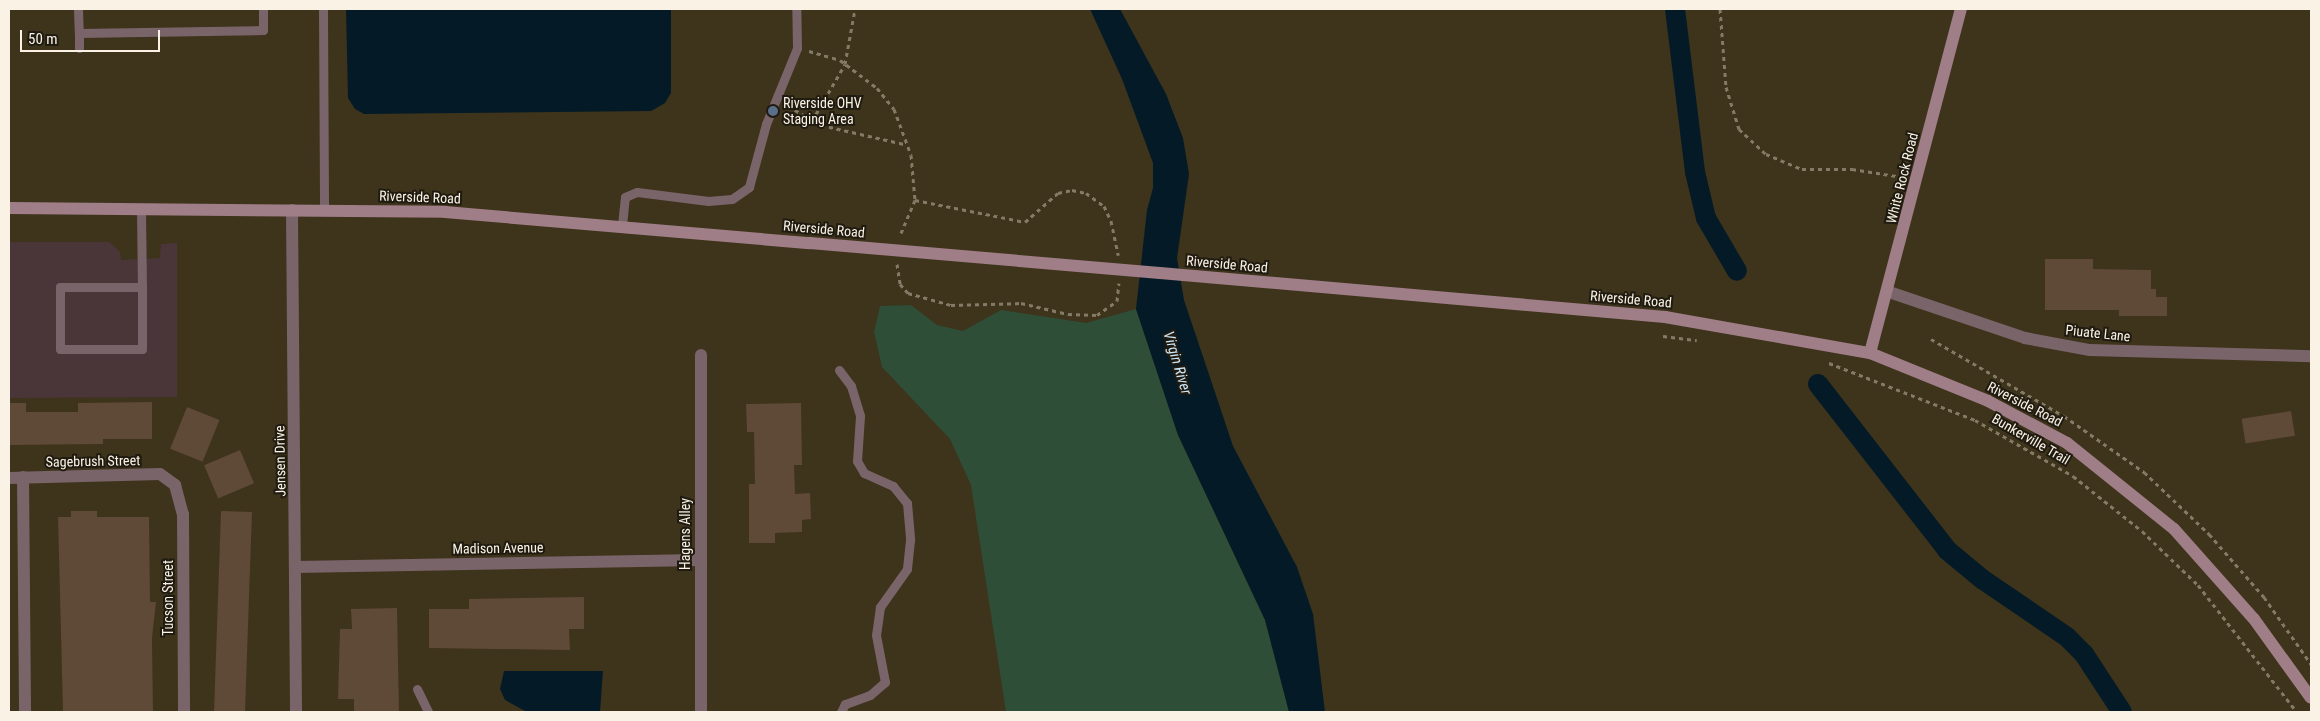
<!DOCTYPE html>
<style>
body{margin:0}
#map{position:relative;width:2320px;height:721px;overflow:hidden;background:#3e331b;font-family:"Roboto Condensed",sans-serif}
div>[style]{position:absolute}
.commercial>*{inset:0;background:#4a3639}
.green>*{inset:0;background:#2e4e37}
.water>*{inset:0;background:#041b27}
.canal>*{height:20px;margin:-10px;padding:0 10px;transform-origin:10px;border-radius:10px;background:#041b27}
.building>*{inset:0;background:#5f4937;transform-origin:0 0}
.path>*{height:3px;margin-top:-1.5px;transform-origin:0;background:repeating-linear-gradient(90deg,#847b67 0 4px,transparent 0 8px)}
.lane>*{height:9px;margin:-4.5px;padding:0 4.5px;transform-origin:4.5px;border-radius:4.5px;background:#79646a}
.street>*{height:12px;margin:-6px;padding:0 6px;transform-origin:6px;border-radius:6px;background:#79646a}
.secondary>*{height:12px;margin:-6px;padding:0 6px;transform-origin:6px;border-radius:6px;background:#9f7e87}
.secondary-bridge>*{height:12px;margin:-6px;padding:0 6px;transform-origin:6px;border-radius:6px;background:#9f7e87}
.dots>*{width:14px;height:14px;translate:-50% -50%;box-sizing:border-box;border:2px solid #201b11;border-radius:50%}
span{translate:-50% -50%;white-space:nowrap;text-align:center;line-height:1.15;-webkit-text-stroke:4px #201b11;paint-order:stroke}
.poi-label{font-size:14px;color:#faf3e5}
.left{translate:0 -50%;text-align:left}
.street-label{font-size:14px;color:#faf3e5}
.water-label{font-size:15px;color:#cce7f8;font-style:italic}
.frame{position:absolute;inset:0;border:10px solid #faf3e5;pointer-events:none}
.scale{position:absolute;left:20px;top:30px;width:140px;height:22px;box-sizing:border-box;border:2px solid #faf3e5;border-top:0;padding-left:6px;font-size:15px;line-height:18px;white-space:nowrap;color:#faf3e5;-webkit-text-stroke:4px #201b11;paint-order:stroke}
</style>
<div id="map">
<div class="commercial">
<div style="clip-path:polygon(9px 242px,109px 242px,120px 252px,121px 260px,160px 258px,161px 244px,177px 243px,177px 397px,9px 398px)"></div>
</div>
<div class="green">
<div style="clip-path:polygon(911px 305px,937px 325px,963px 331px,1001px 310px,1086px 323px,1136px 309px,1178px 435px,1265px 620px,1289px 712px,1006px 712px,971px 485px,950px 439px,882px 367px,874px 332px,880px 306px)"></div>
</div>
<div class="water">
<div style="clip-path:polygon(346px 9px,671px 9px,671px 93px,665px 103px,651px 111px,364px 114px,355px 109px,348px 98px)"></div>
<div style="clip-path:polygon(1090px 9px,1120px 9px,1166px 94px,1183px 138px,1189px 174px,1177px 258px,1184px 300px,1233px 446px,1297px 567px,1313px 614px,1325px 712px,1289px 712px,1265px 620px,1178px 435px,1136px 309px,1147px 210px,1153px 188px,1153px 163px,1122px 79px)"></div>
<div style="clip-path:polygon(504px 671px,603px 671px,600px 712px,527px 712px,505px 700px,500px 689px)"></div>
</div>
<div class="canal">
<div style="left:1675px;top:9px;width:164px;rotate:83deg"></div>
<div style="left:1695px;top:172px;width:47px;rotate:76.6deg"></div>
<div style="left:1706px;top:218px;width:61px;rotate:59.7deg"></div>
<div style="left:1818px;top:384px;width:210px;rotate:52.1deg"></div>
<div style="left:1947px;top:550px;width:45px;rotate:39.6deg"></div>
<div style="left:1982px;top:579px;width:103px;rotate:34.3deg"></div>
<div style="left:2067px;top:637px;width:24px;rotate:45deg"></div>
<div style="left:2084px;top:654px;width:69px;rotate:56.8deg"></div>
</div>
<div class="building">
<div style="clip-path:polygon(2045px 259px,2093px 259px,2093px 269px,2151px 270px,2151px 289px,2156px 289px,2156px 297px,2167px 297px,2167px 316px,2119px 316px,2119px 310px,2045px 310px)"></div>
<div style="clip-path:polygon(152px 402px,152px 439px,103px 439px,103px 444px,9px 445px,9px 403px,26px 403px,26px 412px,78px 412px,78px 403px)"></div>
<div style="clip-path:polygon(801px 403px,802px 465px,794px 465px,795px 494px,810px 493px,811px 519px,802px 520px,802px 532px,775px 533px,775px 543px,749px 543px,749px 484px,755px 484px,754px 432px,747px 432px,746px 404px)"></div>
<div style="left:187px;top:407px;width:35px;height:45px;rotate:22deg"></div>
<div style="left:2291px;top:411px;width:25px;height:50px;rotate:81deg"></div>
<div style="left:240px;top:450px;width:36px;height:39px;rotate:67deg"></div>
<div style="clip-path:polygon(71px 511px,97px 511px,97px 517px,149px 517px,150px 602px,156px 602px,152px 638px,153px 712px,63px 712px,58px 517px,71px 517px)"></div>
<div style="left:221px;top:511px;width:31px;height:201px;rotate:2deg"></div>
<div style="clip-path:polygon(584px 597px,584px 629px,569px 629px,570px 650px,429px 648px,429px 609px,469px 609px,469px 599px)"></div>
<div style="clip-path:polygon(397px 608px,399px 712px,354px 712px,354px 699px,338px 699px,340px 629px,352px 629px,351px 609px)"></div>
</div>
<div class="path">
<div style="left:1720px;top:9px;width:78px;rotate:85.6deg"></div>
<div style="left:1726px;top:87px;width:44px;rotate:72.8deg"></div>
<div style="left:1739px;top:129px;width:37px;rotate:43deg"></div>
<div style="left:1766px;top:154px;width:39px;rotate:23deg"></div>
<div style="left:1802px;top:169px;width:50px"></div>
<div style="left:1852px;top:169px;width:51px;rotate:9.1deg"></div>
<div style="left:809px;top:51px;width:32px;rotate:16deg"></div>
<div style="left:840px;top:60px;width:46px;rotate:37.1deg"></div>
<div style="left:877px;top:88px;width:27px;rotate:51deg"></div>
<div style="left:894px;top:109px;width:49px;rotate:69.7deg"></div>
<div style="left:911px;top:155px;width:45px;rotate:84.9deg"></div>
<div style="left:915px;top:200px;width:39px;rotate:113deg"></div>
<div style="left:788px;top:106px;width:38px;rotate:30deg"></div>
<div style="left:821px;top:125px;width:85px;rotate:12.9deg"></div>
<div style="left:812px;top:121px;width:66px;rotate:-59.9deg"></div>
<div style="left:845px;top:64px;width:56px;rotate:-79.7deg"></div>
<div style="left:915px;top:200px;width:112px;rotate:11.3deg"></div>
<div style="left:1025px;top:222px;width:44px;rotate:-41.3deg"></div>
<div style="left:1058px;top:193px;width:14px;rotate:-12deg"></div>
<div style="left:1072px;top:190px;width:14px;rotate:12deg"></div>
<div style="left:1086px;top:193px;width:22px;rotate:36deg"></div>
<div style="left:1104px;top:206px;width:17px;rotate:65deg"></div>
<div style="left:1111px;top:221px;width:35px;rotate:78deg"></div>
<div style="left:897px;top:264px;width:20px;rotate:81deg"></div>
<div style="left:900px;top:284px;width:12px;rotate:48deg"></div>
<div style="left:908px;top:293px;width:45px;rotate:15.6deg"></div>
<div style="left:951px;top:305px;width:70px;rotate:-1.6deg"></div>
<div style="left:1021px;top:303px;width:48px;rotate:13.2deg"></div>
<div style="left:1068px;top:314px;width:29px;rotate:2deg"></div>
<div style="left:1097px;top:315px;width:24px;rotate:-35deg"></div>
<div style="left:1117px;top:301px;width:18px;rotate:-84deg"></div>
<div style="left:1663px;top:336px;width:34px;rotate:7deg"></div>
<div style="left:1931px;top:339px;width:154px;rotate:30.1deg"></div>
<div style="left:2064px;top:416px;width:98px;rotate:35deg"></div>
<div style="left:2144px;top:472px;width:90px;rotate:43.6deg"></div>
<div style="left:2209px;top:534px;width:84px;rotate:48.9deg"></div>
<div style="left:2264px;top:597px;width:82px;rotate:55deg"></div>
<div style="left:1829px;top:363px;width:157px;rotate:21.3deg"></div>
<div style="left:1975px;top:420px;width:113px;rotate:29.7deg"></div>
<div style="left:2073px;top:476px;width:88px;rotate:38.6deg"></div>
<div style="left:2142px;top:531px;width:78px;rotate:44deg"></div>
<div style="left:2198px;top:585px;width:161px;rotate:52.1deg"></div>
</div>
<div class="lane">
<div style="left:78px;top:9px;width:24px;rotate:88deg"></div>
<div style="left:79px;top:33px;width:184px;rotate:-0.9deg"></div>
<div style="left:263px;top:30px;width:21px;rotate:-90deg"></div>
<div style="left:323px;top:9px;width:201px;rotate:89.7deg"></div>
<div style="left:79px;top:48px;width:15px;rotate:-90deg"></div>
<div style="left:141px;top:209px;width:78px;rotate:89.3deg"></div>
<div style="left:622px;top:225px;width:28px;rotate:-84deg"></div>
<div style="left:625px;top:197px;width:13px;rotate:-23deg"></div>
<div style="left:637px;top:192px;width:72px;rotate:7.2deg"></div>
<div style="left:708px;top:201px;width:24px;rotate:-5deg"></div>
<div style="left:732px;top:199px;width:21px;rotate:-35deg"></div>
<div style="left:749px;top:187px;width:65px;rotate:-74.9deg"></div>
<div style="left:766px;top:124px;width:82px;rotate:-67.8deg"></div>
<div style="left:797px;top:48px;width:39px;rotate:-91deg"></div>
<div style="left:60px;top:287px;width:82px"></div>
<div style="left:142px;top:287px;width:62px;rotate:90deg"></div>
<div style="left:142px;top:349px;width:82px;rotate:180deg"></div>
<div style="left:60px;top:349px;width:62px;rotate:-90deg"></div>
<div style="left:839px;top:370px;width:20px;rotate:53deg"></div>
<div style="left:851px;top:386px;width:31px;rotate:73deg"></div>
<div style="left:860px;top:416px;width:45px;rotate:93.8deg"></div>
<div style="left:857px;top:461px;width:14px;rotate:60deg"></div>
<div style="left:864px;top:473px;width:32px;rotate:24deg"></div>
<div style="left:893px;top:486px;width:22px;rotate:51deg"></div>
<div style="left:907px;top:503px;width:37px;rotate:85deg"></div>
<div style="left:910px;top:540px;width:29px;rotate:96deg"></div>
<div style="left:907px;top:569px;width:47px;rotate:125.4deg"></div>
<div style="left:880px;top:607px;width:28px;rotate:98deg"></div>
<div style="left:876px;top:635px;width:48px;rotate:79.2deg"></div>
<div style="left:885px;top:682px;width:20px;rotate:139deg"></div>
<div style="left:870px;top:695px;width:27px;rotate:160deg"></div>
<div style="left:845px;top:704px;width:9px;rotate:117deg"></div>
<div style="left:417px;top:689px;width:25px;rotate:64deg"></div>
</div>
<div class="street">
<div style="left:292px;top:210px;width:502px;rotate:89.54deg"></div>
<div style="left:1889px;top:292px;width:144px;rotate:18.7deg"></div>
<div style="left:2025px;top:338px;width:66px;rotate:10.5deg"></div>
<div style="left:2090px;top:350px;width:221px;rotate:1.6deg"></div>
<div style="left:701px;top:355px;width:357px;rotate:90deg"></div>
<div style="left:23px;top:477px;width:235px;rotate:89.5deg"></div>
<div style="left:9px;top:478px;width:151px;rotate:-1.5deg"></div>
<div style="left:160px;top:474px;width:19px;rotate:36deg"></div>
<div style="left:175px;top:485px;width:30px;rotate:75deg"></div>
<div style="left:183px;top:514px;width:198px;rotate:89.7deg"></div>
<div style="left:296px;top:567px;width:404px;rotate:-1deg"></div>
</div>
<div class="secondary">
<div style="left:9px;top:208px;width:436px;rotate:0.5deg"></div>
<div style="left:445px;top:212px;width:366px;rotate:4.9deg"></div>
<div style="left:1160px;top:273px;width:507px;rotate:4.98deg"></div>
<div style="left:1665px;top:317px;width:208px;rotate:10deg"></div>
<div style="left:1870px;top:353px;width:127px;rotate:22.1deg"></div>
<div style="left:1988px;top:401px;width:89px;rotate:28deg"></div>
<div style="left:2067px;top:443px;width:137px;rotate:38.8deg"></div>
<div style="left:2174px;top:529px;width:120px;rotate:48.4deg"></div>
<div style="left:2254px;top:619px;width:97px;rotate:54.2deg"></div>
<div style="left:1870px;top:353px;width:356px;rotate:-75.2deg"></div>
</div>
<div class="secondary-bridge">
<div style="left:810px;top:243px;width:351px;rotate:4.9deg"></div>
</div>
<div class="dots">
<div style="left:773px;top:111px;background:#5c6f8a"></div>
</div>
<div class="poi-label">
<span class="left" style="left:783px;top:111px">Riverside OHV<br>Staging Area</span>
</div>
<div class="street-label">
<span style="left:1902px;top:178px;rotate:-76deg">White Rock Road</span>
<span style="left:420px;top:197px;rotate:2deg">Riverside Road</span>
<span style="left:824px;top:229px;rotate:5deg">Riverside Road</span>
<span style="left:1227px;top:264px;rotate:5deg">Riverside Road</span>
<span style="left:1631px;top:299px;rotate:5deg">Riverside Road</span>
<span style="left:2098px;top:333px;rotate:6deg">Piuate Lane</span>
<span style="left:2025px;top:404px;rotate:27deg">Riverside Road</span>
<span style="left:2031px;top:439px;rotate:30deg">Bunkerville Trail</span>
<span style="left:93px;top:461px;rotate:-1deg">Sagebrush Street</span>
<span style="left:280px;top:461px;rotate:-91deg">Jensen Drive</span>
<span style="left:685px;top:534px;rotate:-90deg">Hagens Alley</span>
<span style="left:498px;top:548px;rotate:-1deg">Madison Avenue</span>
<span style="left:168px;top:598px;rotate:-90deg">Tucson Street</span>
</div>
<div class="water-label">
<span style="left:1177px;top:363px;rotate:73deg">Virgin River</span>
</div>
<div class="frame"></div>
<div class="scale">50 m</div>
</div>
